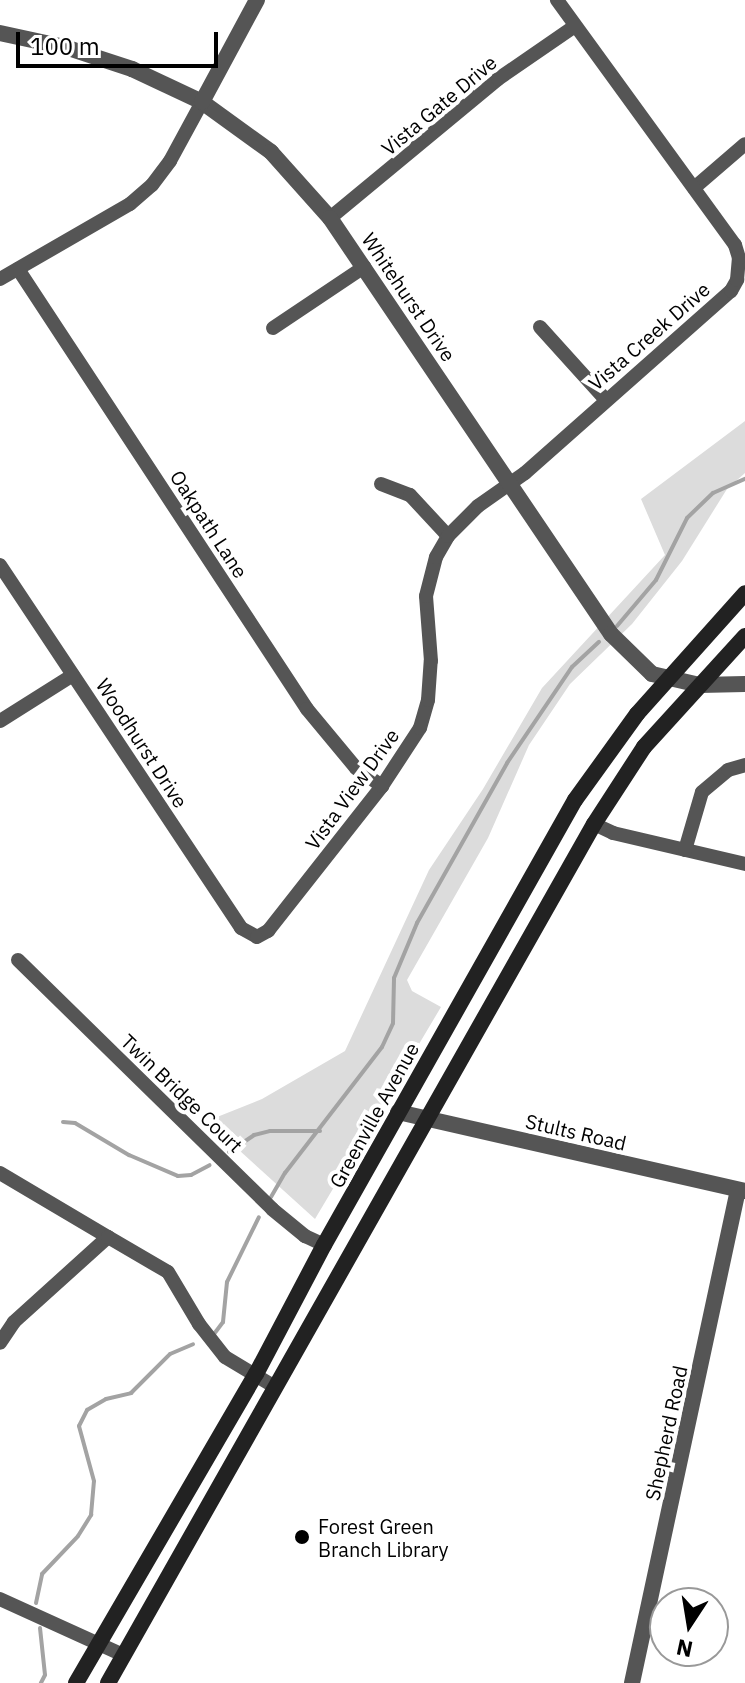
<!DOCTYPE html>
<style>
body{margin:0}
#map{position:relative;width:745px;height:1683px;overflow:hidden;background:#fff;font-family:"IBM Plex Sans",sans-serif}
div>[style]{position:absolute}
.green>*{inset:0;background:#dcdcdc}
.stream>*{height:4px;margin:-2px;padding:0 2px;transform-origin:2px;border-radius:2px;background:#a3a3a3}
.minor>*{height:14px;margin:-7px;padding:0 7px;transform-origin:7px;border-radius:7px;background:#555}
.tertiary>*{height:16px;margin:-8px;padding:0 8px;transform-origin:8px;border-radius:8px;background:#555}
.secondary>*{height:16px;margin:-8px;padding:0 8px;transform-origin:8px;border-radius:8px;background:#222}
.dots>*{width:22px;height:22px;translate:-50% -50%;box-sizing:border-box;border:4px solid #fff;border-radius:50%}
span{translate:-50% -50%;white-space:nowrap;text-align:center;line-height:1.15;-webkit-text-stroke:8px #fff;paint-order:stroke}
.street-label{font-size:20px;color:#000}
.poi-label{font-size:20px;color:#000}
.left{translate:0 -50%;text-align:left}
.north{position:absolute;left:649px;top:1587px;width:80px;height:80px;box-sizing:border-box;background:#fff;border:2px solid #999;border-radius:50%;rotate:192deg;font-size:22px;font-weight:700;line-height:32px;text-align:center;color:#000}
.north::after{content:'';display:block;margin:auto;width:28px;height:36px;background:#000;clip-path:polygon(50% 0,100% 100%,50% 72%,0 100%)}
.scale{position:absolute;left:16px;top:32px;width:202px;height:36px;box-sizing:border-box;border:4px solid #000;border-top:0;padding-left:10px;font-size:24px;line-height:28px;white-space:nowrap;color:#000;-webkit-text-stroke:6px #fff;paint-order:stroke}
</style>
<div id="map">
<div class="green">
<div style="clip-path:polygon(745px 421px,745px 473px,727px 489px,682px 561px,632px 624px,570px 684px,529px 745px,488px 838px,407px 980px,412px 991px,441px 1007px,315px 1219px,207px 1121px,262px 1099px,345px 1051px,429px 870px,483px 789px,542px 688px,665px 555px,641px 499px)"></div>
</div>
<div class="stream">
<div style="left:617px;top:626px;width:60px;rotate:-49.7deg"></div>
<div style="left:656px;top:580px;width:69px;rotate:-63.4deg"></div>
<div style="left:687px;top:518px;width:36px;rotate:-44deg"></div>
<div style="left:713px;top:493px;width:35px;rotate:-24deg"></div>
<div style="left:63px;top:1122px;width:12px;rotate:5deg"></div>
<div style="left:75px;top:1123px;width:63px;rotate:30.7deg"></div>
<div style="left:129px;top:1155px;width:53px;rotate:23.2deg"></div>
<div style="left:178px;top:1176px;width:13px;rotate:-4deg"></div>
<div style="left:191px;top:1175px;width:21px;rotate:-28deg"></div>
<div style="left:229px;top:1152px;width:30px;rotate:-34deg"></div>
<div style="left:254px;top:1135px;width:16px;rotate:-14deg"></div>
<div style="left:270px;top:1131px;width:50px"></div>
<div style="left:271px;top:1197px;width:28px;rotate:-60deg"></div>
<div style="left:285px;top:1173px;width:159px;rotate:-52.4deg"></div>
<div style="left:382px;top:1047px;width:26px;rotate:-65deg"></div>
<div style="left:393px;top:1023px;width:45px;rotate:-88.7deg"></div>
<div style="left:394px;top:978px;width:60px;rotate:-67.3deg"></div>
<div style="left:417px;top:923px;width:184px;rotate:-60.6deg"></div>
<div style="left:507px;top:763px;width:116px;rotate:-55.9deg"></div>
<div style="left:572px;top:667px;width:37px;rotate:-43deg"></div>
<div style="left:214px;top:1334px;width:15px;rotate:-53deg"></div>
<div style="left:223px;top:1322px;width:40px;rotate:-84.3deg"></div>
<div style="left:227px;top:1282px;width:72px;rotate:-63.8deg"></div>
<div style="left:36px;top:1603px;width:30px;rotate:-78deg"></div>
<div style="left:42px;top:1574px;width:52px;rotate:-46.5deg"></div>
<div style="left:78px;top:1536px;width:25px;rotate:-58deg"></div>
<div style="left:91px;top:1515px;width:34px;rotate:-85deg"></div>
<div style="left:94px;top:1481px;width:57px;rotate:-105.3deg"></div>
<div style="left:79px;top:1426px;width:18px;rotate:-63deg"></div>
<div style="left:87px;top:1410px;width:22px;rotate:-30deg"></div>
<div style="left:106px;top:1399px;width:26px;rotate:-13deg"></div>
<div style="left:131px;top:1393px;width:55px;rotate:-45deg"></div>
<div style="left:170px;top:1354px;width:25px;rotate:-23deg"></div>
<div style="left:40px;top:1628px;width:47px;rotate:83.9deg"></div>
<div style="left:45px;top:1675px;width:9px;rotate:117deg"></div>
</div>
<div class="minor">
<div style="left:694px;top:188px;width:67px;rotate:-40.8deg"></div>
<div style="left:330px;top:218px;width:218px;rotate:-39.6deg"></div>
<div style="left:498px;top:79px;width:93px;rotate:-34.5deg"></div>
<div style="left:18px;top:269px;width:526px;rotate:56.7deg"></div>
<div style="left:307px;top:709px;width:77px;rotate:50.3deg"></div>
<div style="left:356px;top:768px;width:32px;rotate:35deg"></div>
<div style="left:0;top:279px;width:150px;rotate:-30deg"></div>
<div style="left:130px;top:204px;width:29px;rotate:-41deg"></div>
<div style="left:152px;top:185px;width:30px;rotate:-53deg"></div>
<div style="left:170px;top:161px;width:67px;rotate:-61.5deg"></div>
<div style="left:540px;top:327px;width:98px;rotate:47.9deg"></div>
<div style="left:273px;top:328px;width:110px;rotate:-33.8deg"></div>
<div style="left:381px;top:484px;width:31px;rotate:21deg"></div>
<div style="left:410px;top:495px;width:56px;rotate:47.2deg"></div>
<div style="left:0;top:565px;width:436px;rotate:56.4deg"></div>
<div style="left:241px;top:928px;width:18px;rotate:29deg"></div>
<div style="left:257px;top:937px;width:13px;rotate:-29deg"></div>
<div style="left:268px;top:931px;width:184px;rotate:-51.8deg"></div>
<div style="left:382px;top:786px;width:69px;rotate:-56.8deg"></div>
<div style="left:420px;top:728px;width:29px;rotate:-74deg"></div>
<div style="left:428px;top:700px;width:39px;rotate:-86deg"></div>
<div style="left:431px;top:661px;width:65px;rotate:-94.4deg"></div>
<div style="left:426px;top:596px;width:40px;rotate:-75.6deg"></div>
<div style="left:436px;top:557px;width:24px;rotate:-60deg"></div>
<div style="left:448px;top:536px;width:42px;rotate:-45deg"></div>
<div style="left:478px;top:506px;width:57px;rotate:-35.1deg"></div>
<div style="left:525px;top:473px;width:275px;rotate:-41.5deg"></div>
<div style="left:731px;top:291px;width:13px;rotate:-61deg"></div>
<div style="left:737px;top:280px;width:22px;rotate:-85deg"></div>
<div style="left:739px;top:258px;width:14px;rotate:-107deg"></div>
<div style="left:735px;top:245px;width:303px;rotate:-126deg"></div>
<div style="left:0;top:721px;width:86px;rotate:-32.2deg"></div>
<div style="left:594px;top:824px;width:21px;rotate:25deg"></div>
<div style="left:613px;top:833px;width:136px;rotate:13.2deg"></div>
<div style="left:685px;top:850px;width:60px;rotate:-73.7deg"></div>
<div style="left:702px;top:792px;width:34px;rotate:-40deg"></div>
<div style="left:728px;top:770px;width:18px;rotate:-16deg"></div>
<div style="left:18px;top:960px;width:356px;rotate:44.4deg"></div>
<div style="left:272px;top:1209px;width:43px;rotate:39.3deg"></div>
<div style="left:305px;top:1236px;width:21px;rotate:25deg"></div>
<div style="left:0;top:1173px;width:126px;rotate:30.7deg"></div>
<div style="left:108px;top:1237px;width:127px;rotate:137.9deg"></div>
<div style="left:14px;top:1322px;width:25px;rotate:124deg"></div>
<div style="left:108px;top:1237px;width:69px;rotate:30.3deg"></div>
<div style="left:168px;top:1272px;width:61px;rotate:59.2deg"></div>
<div style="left:199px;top:1324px;width:42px;rotate:51.8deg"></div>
<div style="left:225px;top:1357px;width:58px;rotate:31deg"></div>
<div style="left:0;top:1599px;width:135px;rotate:24.5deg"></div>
</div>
<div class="tertiary">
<div style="left:0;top:33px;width:66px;rotate:12.2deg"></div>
<div style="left:65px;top:47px;width:71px;rotate:18.2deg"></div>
<div style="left:132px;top:69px;width:77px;rotate:25.2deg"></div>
<div style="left:202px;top:102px;width:85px;rotate:35.9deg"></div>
<div style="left:271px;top:152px;width:89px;rotate:48.2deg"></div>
<div style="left:330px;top:218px;width:502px;rotate:55.96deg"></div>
<div style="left:611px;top:634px;width:57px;rotate:44.3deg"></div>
<div style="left:652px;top:674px;width:49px;rotate:12.9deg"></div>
<div style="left:700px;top:685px;width:45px;rotate:-1.3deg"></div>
<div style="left:202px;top:102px;width:116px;rotate:-61.7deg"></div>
<div style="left:398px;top:1112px;width:356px;rotate:12.8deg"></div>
<div style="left:632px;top:1683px;width:504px;rotate:-77.87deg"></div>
</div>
<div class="secondary">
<div style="left:76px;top:1683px;width:358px;rotate:-59.8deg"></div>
<div style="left:256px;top:1374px;width:146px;rotate:-62.2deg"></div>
<div style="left:324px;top:1245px;width:511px;rotate:-60.58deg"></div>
<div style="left:575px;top:800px;width:106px;rotate:-54.2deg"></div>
<div style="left:637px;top:714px;width:162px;rotate:-48.2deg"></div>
<div style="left:108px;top:1683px;width:987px;rotate:-60.5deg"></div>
<div style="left:594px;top:824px;width:92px;rotate:-57deg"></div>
<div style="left:644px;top:747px;width:150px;rotate:-47.7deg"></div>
</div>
<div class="dots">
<div style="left:302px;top:1537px;background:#000"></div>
</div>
<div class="street-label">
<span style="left:439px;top:105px;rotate:-40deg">Vista Gate Drive</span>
<span style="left:409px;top:297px;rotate:56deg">Whitehurst Drive</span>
<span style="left:649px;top:336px;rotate:-41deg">Vista Creek Drive</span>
<span style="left:209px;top:524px;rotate:57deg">Oakpath Lane</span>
<span style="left:142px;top:743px;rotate:57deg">Woodhurst Drive</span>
<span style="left:352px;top:789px;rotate:-54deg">Vista View Drive</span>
<span style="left:182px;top:1093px;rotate:44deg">Twin Bridge Court</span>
<span style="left:374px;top:1115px;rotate:-61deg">Greenville Avenue</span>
<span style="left:576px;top:1132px;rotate:13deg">Stults Road</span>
<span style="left:666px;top:1433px;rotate:-78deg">Shepherd Road</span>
</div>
<div class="poi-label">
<span class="left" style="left:318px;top:1538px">Forest Green<br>Branch Library</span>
</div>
<div class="north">N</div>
<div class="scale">100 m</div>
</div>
